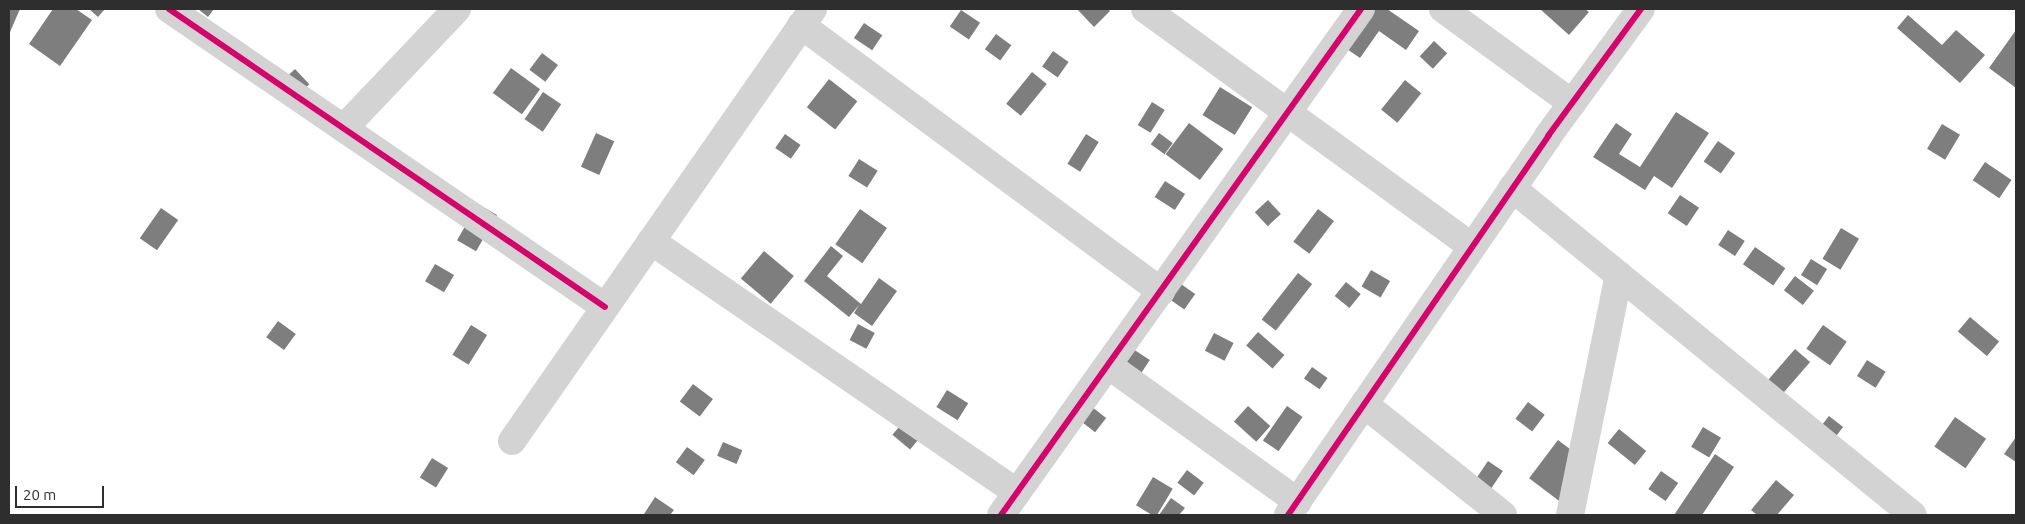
<!DOCTYPE html>
<style>
body{margin:0}
#map{position:relative;width:2025px;height:524px;overflow:hidden;background:#fff;font-family:Ubuntu,sans-serif}
div>[style]{position:absolute}
.building>*{inset:0;background:#7e7e7e;transform-origin:0 0}
.minor>*{height:28px;margin:-14px;padding:0 14px;transform-origin:14px;border-radius:14px;background:#d3d3d3}
.cycleway>*{height:6px;margin:-3px;padding:0 3px;transform-origin:3px;border-radius:3px;background:#d6006c}
span{translate:-50% -50%;white-space:nowrap;text-align:center;line-height:1.15;-webkit-text-stroke:5px #fff;paint-order:stroke}
.frame{position:absolute;inset:0;border:10px solid #2e2e2e;pointer-events:none}
.scale{position:absolute;left:15px;top:486px;width:89px;height:22px;box-sizing:border-box;border:2px solid #2e2e2e;border-top:0;padding-left:6px;font-size:15px;line-height:18px;white-space:nowrap;color:#2e2e2e;-webkit-text-stroke:4px #fff;paint-order:stroke}
</style>
<div id="map">
<div class="building">
<div style="clip-path:polygon(9px 9px,20px 9px,10px 32px,9px 31px)"></div>
<div style="clip-path:polygon(53px 9px,76px 9px,92px 20px,60px 66px,29px 44px)"></div>
<div style="clip-path:polygon(89px 9px,105px 9px,98px 17px)"></div>
<div style="clip-path:polygon(198px 9px,214px 9px,208px 17px)"></div>
<div style="clip-path:polygon(1077px 9px,1108px 9px,1110px 11px,1094px 27px)"></div>
<div style="clip-path:polygon(1372px 9px,1387px 9px,1419px 31px,1406px 50px,1379px 31px,1360px 58px,1344px 47px)"></div>
<div style="clip-path:polygon(1540px 9px,1585px 9px,1589px 12px,1569px 35px)"></div>
<div style="left:961px;top:10px;width:23px;height:20px;rotate:34deg"></div>
<div style="clip-path:polygon(1908px 15px,1942px 45px,1956px 30px,1985px 55px,1960px 83px,1897px 28px)"></div>
<div style="left:864px;top:23px;width:22px;height:18px;rotate:34deg"></div>
<div style="clip-path:polygon(2016px 30px,2016px 88px,1989px 68px)"></div>
<div style="left:996px;top:34px;width:19px;height:19px;rotate:36deg"></div>
<div style="left:1434px;top:41px;width:18px;height:21px;rotate:43deg"></div>
<div style="left:1053px;top:51px;width:19px;height:19px;rotate:35deg"></div>
<div style="left:542px;top:53px;width:20px;height:21px;rotate:37deg"></div>
<div style="left:511px;top:68px;width:36px;height:31px;rotate:36deg"></div>
<div style="left:295px;top:69px;width:21px;height:20px;rotate:47deg"></div>
<div style="left:1032px;top:72px;width:19px;height:41px;rotate:39deg"></div>
<div style="left:829px;top:79px;width:36px;height:36px;rotate:38deg"></div>
<div style="left:1405px;top:80px;width:21px;height:38px;rotate:39deg"></div>
<div style="left:1220px;top:87px;width:38px;height:33px;rotate:32deg"></div>
<div style="left:543px;top:92px;width:22px;height:33px;rotate:34deg"></div>
<div style="left:1152px;top:102px;width:15px;height:27px;rotate:32deg"></div>
<div style="clip-path:polygon(1676px 112px,1709px 133px,1672px 188px,1654px 176px,1645px 190px,1593px 157px,1616px 123px,1632px 134px,1619px 154px,1640px 167px)"></div>
<div style="left:1189px;top:123px;width:43px;height:39px;rotate:37deg"></div>
<div style="left:1942px;top:124px;width:21px;height:29px;rotate:31deg"></div>
<div style="left:596px;top:133px;width:20px;height:37px;rotate:24deg"></div>
<div style="left:1159px;top:133px;width:17px;height:14px;rotate:36deg"></div>
<div style="left:785px;top:134px;width:19px;height:17px;rotate:35deg"></div>
<div style="left:1086px;top:134px;width:15px;height:35px;rotate:32deg"></div>
<div style="left:1718px;top:141px;width:21px;height:25px;rotate:35deg"></div>
<div style="left:859px;top:159px;width:22px;height:20px;rotate:32deg"></div>
<div style="left:1985px;top:162px;width:32px;height:22px;rotate:34deg"></div>
<div style="left:1165px;top:181px;width:24px;height:19px;rotate:33deg"></div>
<div style="left:1680px;top:195px;width:23px;height:22px;rotate:34deg"></div>
<div style="left:1268px;top:200px;width:19px;height:18px;rotate:47deg"></div>
<div style="left:478px;top:204px;width:22px;height:42px;rotate:30deg"></div>
<div style="left:161px;top:208px;width:21px;height:37px;rotate:35deg"></div>
<div style="left:860px;top:209px;width:33px;height:43px;rotate:35deg"></div>
<div style="left:1318px;top:209px;width:20px;height:41px;rotate:37deg"></div>
<div style="left:1841px;top:228px;width:21px;height:36px;rotate:31deg"></div>
<div style="left:1728px;top:230px;width:20px;height:18px;rotate:33deg"></div>
<div style="clip-path:polygon(831px 246px,843px 256px,827px 276px,861px 304px,879px 278px,897px 291px,872px 326px,854px 313px,859px 305px,849px 317px,804px 281px)"></div>
<div style="left:1755px;top:247px;width:37px;height:21px;rotate:35deg"></div>
<div style="left:764px;top:251px;width:39px;height:36px;rotate:40deg"></div>
<div style="left:1811px;top:259px;width:19px;height:19px;rotate:32deg"></div>
<div style="left:435px;top:264px;width:22px;height:20px;rotate:30deg"></div>
<div style="left:1371px;top:270px;width:22px;height:19px;rotate:30deg"></div>
<div style="left:1298px;top:273px;width:18px;height:59px;rotate:38deg"></div>
<div style="left:1795px;top:276px;width:24px;height:18px;rotate:38deg"></div>
<div style="left:1178px;top:282px;width:21px;height:19px;rotate:35deg"></div>
<div style="left:1346px;top:282px;width:19px;height:18px;rotate:39deg"></div>
<div style="left:1970px;top:317px;width:38px;height:19px;rotate:40deg"></div>
<div style="left:278px;top:321px;width:22px;height:20px;rotate:36deg"></div>
<div style="left:858px;top:324px;width:19px;height:18px;rotate:28deg"></div>
<div style="left:471px;top:325px;width:19px;height:35px;rotate:32deg"></div>
<div style="left:1823px;top:325px;width:29px;height:29px;rotate:35deg"></div>
<div style="left:1258px;top:332px;width:35px;height:18px;rotate:41deg"></div>
<div style="left:1214px;top:333px;width:22px;height:20px;rotate:27deg"></div>
<div style="left:1133px;top:349px;width:20px;height:19px;rotate:33deg"></div>
<div style="left:1795px;top:349px;width:20px;height:49px;rotate:41deg"></div>
<div style="left:1867px;top:360px;width:22px;height:19px;rotate:32deg"></div>
<div style="left:1312px;top:367px;width:19px;height:14px;rotate:35deg"></div>
<div style="left:693px;top:384px;width:25px;height:22px;rotate:37deg"></div>
<div style="left:947px;top:390px;width:25px;height:20px;rotate:32deg"></div>
<div style="left:1528px;top:402px;width:21px;height:21px;rotate:37deg"></div>
<div style="left:1248px;top:406px;width:30px;height:21px;rotate:42deg"></div>
<div style="left:1287px;top:406px;width:19px;height:42px;rotate:35deg"></div>
<div style="left:1092px;top:407px;width:18px;height:18px;rotate:38deg"></div>
<div style="left:1829px;top:416px;width:18px;height:33px;rotate:38deg"></div>
<div style="left:1955px;top:417px;width:38px;height:36px;rotate:35deg"></div>
<div style="left:904px;top:421px;width:23px;height:18px;rotate:40deg"></div>
<div style="left:1703px;top:427px;width:21px;height:23px;rotate:31deg"></div>
<div style="left:1619px;top:429px;width:35px;height:18px;rotate:39deg"></div>
<div style="clip-path:polygon(2016px 437px,2016px 462px,2004px 454px)"></div>
<div style="left:1558px;top:440px;width:41px;height:48px;rotate:37deg"></div>
<div style="left:723px;top:442px;width:21px;height:15px;rotate:23deg"></div>
<div style="left:687px;top:447px;width:22px;height:19px;rotate:36deg"></div>
<div style="clip-path:polygon(1715px 454px,1734px 467px,1702px 515px,1674px 515px)"></div>
<div style="left:432px;top:458px;width:19px;height:23px;rotate:32deg"></div>
<div style="left:1488px;top:461px;width:18px;height:22px;rotate:34deg"></div>
<div style="left:1187px;top:470px;width:21px;height:16px;rotate:37deg"></div>
<div style="left:1661px;top:471px;width:21px;height:22px;rotate:35deg"></div>
<div style="left:1153px;top:477px;width:23px;height:33px;rotate:31deg"></div>
<div style="clip-path:polygon(1776px 480px,1794px 495px,1777px 515px,1757px 515px,1751px 510px)"></div>
<div style="clip-path:polygon(655px 497px,674px 510px,670px 515px,644px 514px)"></div>
<div style="clip-path:polygon(1171px 498px,1185px 508px,1179px 515px,1159px 515px)"></div>
</div>
<div class="minor">
<div style="left:169px;top:9px;width:528px;rotate:34.35deg"></div>
<div style="left:1145px;top:9px;width:404px;rotate:36deg"></div>
<div style="left:1443px;top:9px;width:160px;rotate:36.1deg"></div>
<div style="left:801px;top:25px;width:448px;rotate:36.5deg"></div>
<div style="left:344px;top:128px;width:164px;rotate:-46.5deg"></div>
<div style="left:1512px;top:188px;width:517px;rotate:39.2deg"></div>
<div style="left:651px;top:241px;width:444px;rotate:34.5deg"></div>
<div style="left:1108px;top:365px;width:234px;rotate:35.8deg"></div>
<div style="left:1364px;top:404px;width:178px;rotate:38.6deg"></div>
<div style="left:512px;top:441px;width:527px;rotate:-55.13deg"></div>
<div style="left:1001px;top:515px;width:621px;rotate:-54.57deg"></div>
<div style="left:1288px;top:515px;width:460px;rotate:-55.5deg"></div>
<div style="left:1548px;top:136px;width:157px;rotate:-53.8deg"></div>
<div style="left:1570px;top:515px;width:245px;rotate:-78.5deg"></div>
</div>
<div class="cycleway">
<div style="left:169px;top:9px;width:528px;rotate:34.35deg"></div>
<div style="left:1001px;top:515px;width:621px;rotate:-54.57deg"></div>
<div style="left:1288px;top:515px;width:460px;rotate:-55.5deg"></div>
<div style="left:1548px;top:136px;width:157px;rotate:-53.8deg"></div>
</div>
<div class="frame"></div>
<div class="scale">20 m</div>
</div>
